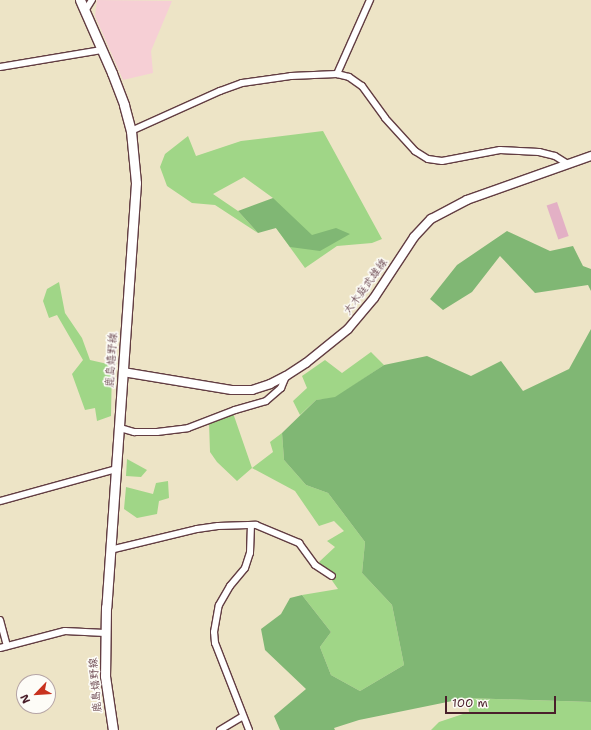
<!DOCTYPE html>
<meta charset="utf-8">
<style>
body{margin:0}
#map{position:relative;width:591px;height:730px;overflow:hidden;background:#ede4c6;font-family:"Shantell Sans","Klee One",sans-serif}
div>[style]{position:absolute}
.built>*{inset:0;background:#f6cfd5}
.green>*{inset:0;background:#a0d687}
.forest>*{inset:0;background:#80b774}
.building>*{inset:0;background:#e3b0c5;transform-origin:0 0}
.roads{filter:drop-shadow(1px 0 #623d42) drop-shadow(-1px 0 #623d42) drop-shadow(0 1px #623d42) drop-shadow(0 -1px #623d42)}
.street>*{height:6px;margin:-3px;padding:0 3px;transform-origin:3px;border-radius:3px;background:#fff}
.secondary>*{height:8px;margin:-4px;padding:0 4px;transform-origin:4px;border-radius:4px;background:#fff}
.primary>*{height:9px;margin:-4.5px;padding:0 4.5px;transform-origin:4.5px;border-radius:4.5px;background:#fff}
span{translate:-50% -50%;white-space:nowrap;text-align:center;line-height:1.15;-webkit-text-stroke:3.5px #fdfcf7;paint-order:stroke}
.street-label{font-size:11px;color:#4a1f2b}
.north{position:absolute;left:16px;top:674px;width:40px;height:40px;box-sizing:border-box;background:#fdfcf7;border:1px solid #b5a4a5;border-radius:50%;rotate:245deg;font-size:11px;font-weight:700;line-height:16px;text-align:center;color:#4a1f2b}
.north::after{content:'';display:block;margin:auto;width:14px;height:18px;background:#c8321e;clip-path:polygon(50% 0,100% 100%,50% 72%,0 100%)}
.scale{position:absolute;left:445px;top:696px;width:111px;height:18px;box-sizing:border-box;border:2px solid #4a1f2b;border-top:0;padding-left:5px;font-size:12px;line-height:14px;white-space:nowrap;color:#4a1f2b;-webkit-text-stroke:3px #fdfcf7;paint-order:stroke}
</style>
<div id="map">
<div class="built">
<div style="clip-path:polygon(97px 0,172px 1px,151px 51px,153px 73px,123px 80px,95px 16px)"></div>
</div>
<div class="green">
<div style="clip-path:polygon(323px 131px,382px 239px,372px 243px,337px 246px,305px 268px,276px 228px,273px 198px,244px 177px,213px 194px,238px 211px,258px 233px,215px 205px,192px 203px,167px 186px,160px 167px,165px 154px,188px 136px,196px 156px,241px 141px)"></div>
<div style="clip-path:polygon(59px 282px,65px 313px,82px 338px,90px 360px,112px 365px,111px 416px,97px 421px,95px 408px,85px 410px,72px 374px,83px 360px,57px 315px,49px 318px,43px 301px,47px 289px)"></div>
<div style="clip-path:polygon(371px 352px,384px 365px,335px 398px,316px 400px,300px 415px,293px 401px,307px 388px,302px 376px,325px 360px,342px 373px)"></div>
<div style="clip-path:polygon(233px 413px,252px 468px,273px 452px,270px 442px,282px 433px,284px 460px,306px 485px,328px 493px,365px 542px,362px 573px,392px 605px,404px 665px,360px 691px,331px 675px,320px 647px,331px 632px,302px 595px,338px 589px,319px 562px,335px 547px,327px 541px,344px 531px,334px 521px,319px 526px,295px 491px,252px 468px,237px 481px,217px 462px,210px 452px,209px 422px)"></div>
<div style="clip-path:polygon(127px 459px,147px 470px,141px 477px,126px 476px)"></div>
<div style="clip-path:polygon(168px 481px,169px 498px,159px 501px,157px 514px,137px 518px,124px 509px,126px 487px,153px 494px,156px 483px)"></div>
<div style="clip-path:polygon(467px 698px,591px 702px,591px 730px,431px 730px,439px 722px,469px 712px)"></div>
</div>
<div class="forest">
<div style="clip-path:polygon(273px 198px,312px 235px,336px 228px,350px 234px,320px 251px,290px 247px,276px 228px,258px 233px,238px 211px)"></div>
<div style="clip-path:polygon(507px 231px,550px 251px,573px 246px,583px 266px,591px 269px,591px 291px,588px 285px,535px 293px,500px 256px,472px 292px,443px 310px,430px 299px,457px 265px)"></div>
<div style="clip-path:polygon(591px 329px,591px 702px,467px 698px,359px 720px,334px 728px,335px 730px,280px 730px,274px 716px,306px 689px,265px 650px,261px 629px,281px 614px,290px 598px,302px 595px,331px 632px,320px 647px,331px 675px,360px 691px,404px 665px,392px 605px,362px 573px,365px 542px,328px 493px,306px 485px,284px 460px,282px 433px,316px 400px,335px 397px,384px 365px,427px 356px,471px 376px,501px 361px,523px 391px,569px 369px)"></div>
</div>
<div class="building">
<div style="left:557px;top:202px;width:36px;height:11px;rotate:71deg"></div>
</div>
<div class="roads">
<div class="street">
<div style="left:85px;top:11px;width:13px;rotate:-58deg"></div>
<div style="left:0;top:67px;width:103px;rotate:-9.5deg"></div>
<div style="left:337px;top:74px;width:81px;rotate:-66deg"></div>
<div style="left:131px;top:131px;width:98px;rotate:-24.2deg"></div>
<div style="left:220px;top:91px;width:23px;rotate:-20deg"></div>
<div style="left:242px;top:83px;width:49px;rotate:-8.1deg"></div>
<div style="left:291px;top:76px;width:46px;rotate:-2.5deg"></div>
<div style="left:337px;top:74px;width:12px;rotate:14deg"></div>
<div style="left:349px;top:77px;width:16px;rotate:35deg"></div>
<div style="left:362px;top:86px;width:39px;rotate:54deg"></div>
<div style="left:385px;top:118px;width:45px;rotate:47.7deg"></div>
<div style="left:415px;top:151px;width:15px;rotate:32deg"></div>
<div style="left:428px;top:159px;width:14px;rotate:8deg"></div>
<div style="left:442px;top:161px;width:59px;rotate:-10.7deg"></div>
<div style="left:500px;top:150px;width:39px;rotate:3deg"></div>
<div style="left:539px;top:152px;width:16px;rotate:14deg"></div>
<div style="left:555px;top:156px;width:15px;rotate:32deg"></div>
<div style="left:120px;top:428px;width:15px;rotate:16deg"></div>
<div style="left:134px;top:432px;width:23px"></div>
<div style="left:157px;top:432px;width:31px;rotate:-7deg"></div>
<div style="left:188px;top:428px;width:50px;rotate:-21deg"></div>
<div style="left:235px;top:410px;width:32px;rotate:-16deg"></div>
<div style="left:266px;top:401px;width:20px;rotate:-41deg"></div>
<div style="left:281px;top:388px;width:13px;rotate:-67deg"></div>
<div style="left:0;top:501px;width:120px;rotate:-15.4deg"></div>
<div style="left:110px;top:550px;width:89px;rotate:-13.6deg"></div>
<div style="left:197px;top:529px;width:21px;rotate:-8deg"></div>
<div style="left:218px;top:526px;width:38px;rotate:-2deg"></div>
<div style="left:256px;top:525px;width:47px;rotate:22.7deg"></div>
<div style="left:299px;top:543px;width:27px;rotate:54deg"></div>
<div style="left:315px;top:565px;width:20px;rotate:33deg"></div>
<div style="left:0;top:620px;width:27px;rotate:75deg"></div>
<div style="left:0;top:648px;width:67px;rotate:-14.7deg"></div>
<div style="left:65px;top:631px;width:40px;rotate:2.9deg"></div>
<div style="left:220px;top:730px;width:26px;rotate:-31deg"></div>
<div style="left:249px;top:730px;width:93px;rotate:-111.3deg"></div>
<div style="left:215px;top:643px;width:11px;rotate:-95deg"></div>
<div style="left:214px;top:632px;width:27px;rotate:-80deg"></div>
<div style="left:219px;top:605px;width:22px;rotate:-60deg"></div>
<div style="left:230px;top:586px;width:23px;rotate:-50deg"></div>
<div style="left:245px;top:568px;width:16px;rotate:-72deg"></div>
<div style="left:250px;top:553px;width:27px;rotate:-88deg"></div>
</div>
<div class="secondary">
<div style="left:123px;top:372px;width:110px;rotate:9.4deg"></div>
<div style="left:232px;top:390px;width:20px"></div>
<div style="left:252px;top:390px;width:19px;rotate:-18deg"></div>
<div style="left:270px;top:384px;width:18px;rotate:-27deg"></div>
<div style="left:286px;top:376px;width:24px;rotate:-33deg"></div>
<div style="left:306px;top:363px;width:54px;rotate:-39deg"></div>
<div style="left:348px;top:329px;width:40px;rotate:-50deg"></div>
<div style="left:374px;top:298px;width:73px;rotate:-56.7deg"></div>
<div style="left:414px;top:237px;width:25px;rotate:-47deg"></div>
<div style="left:431px;top:219px;width:41px;rotate:-27.8deg"></div>
<div style="left:467px;top:200px;width:132px;rotate:-19.5deg"></div>
</div>
<div class="primary">
<div style="left:80px;top:0;width:80px;rotate:66.3deg"></div>
<div style="left:112px;top:73px;width:34px;rotate:69deg"></div>
<div style="left:124px;top:105px;width:27px;rotate:75deg"></div>
<div style="left:131px;top:131px;width:52px;rotate:84.5deg"></div>
<div style="left:136px;top:183px;width:425px;rotate:94deg"></div>
<div style="left:106px;top:607px;width:69px;rotate:90.8deg"></div>
<div style="left:105px;top:676px;width:55px;rotate:81.6deg"></div>
</div>
</div>
<div class="street-label">
<span style="left:366px;top:287px;rotate:-54deg">大木庭武雄線</span>
<span style="left:112px;top:360px;rotate:-86deg">鹿島嬉野線</span>
<span style="left:96px;top:685px;rotate:-95deg">鹿島嬉野線</span>
</div>
<div class="north">N</div>
<div class="scale">100 m</div>
</div>
